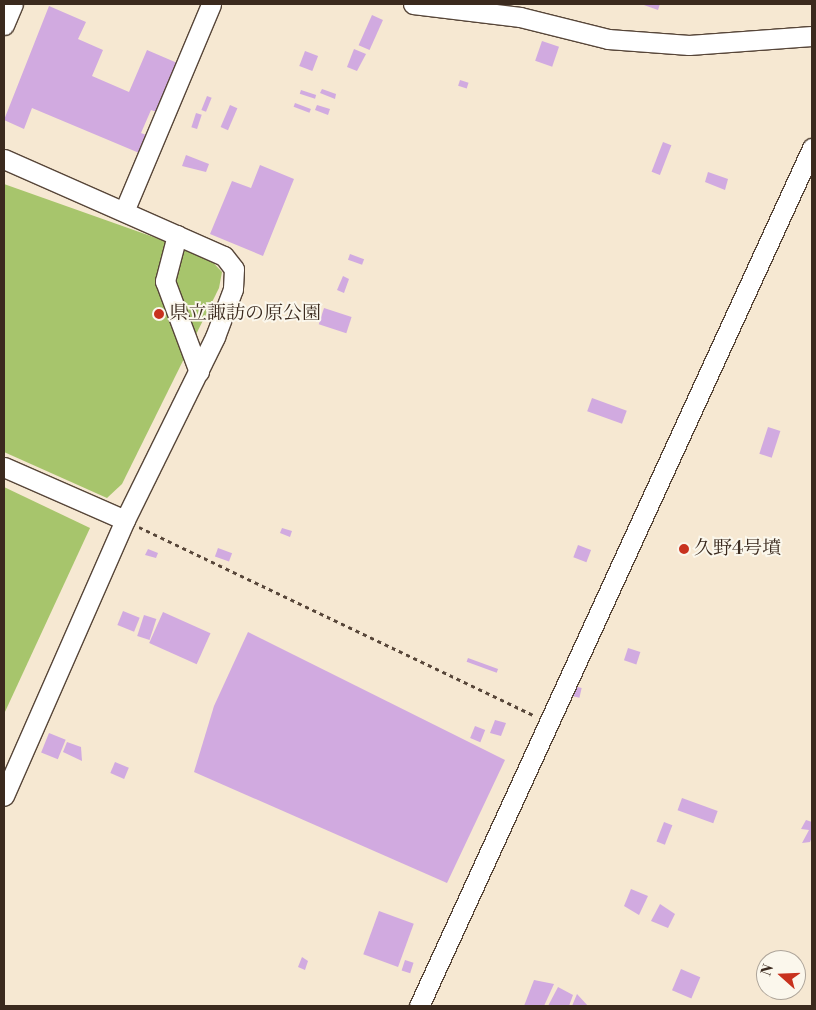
<!DOCTYPE html>
<meta charset="utf-8">
<style>
body{margin:0}
#map{position:relative;width:816px;height:1010px;overflow:hidden;background:#f6e8d2;font-family:"Libre Bodoni","Noto Serif JP",serif}
div>[style]{position:absolute}
.green>*{inset:0;background:#a7c56c}
.building>*{inset:0;background:#d1aae0;transform-origin:0 0}
.path>*{height:3px;margin-top:-1.5px;transform-origin:0;background:repeating-linear-gradient(90deg,#574639 0 4px,transparent 0 8px)}
.roads{filter:drop-shadow(1px 0 #574639) drop-shadow(-1px 0 #574639) drop-shadow(0 1px #574639) drop-shadow(0 -1px #574639)}
.minor>*{height:19px;margin:-9.5px;padding:0 9.5px;transform-origin:9.5px;border-radius:9.5px;background:#fff}
.dots>*{width:14px;height:14px;translate:-50% -50%;box-sizing:border-box;border:2px solid #fbf7ec;border-radius:50%}
span{translate:-50% -50%;white-space:nowrap;text-align:center;line-height:1.15;-webkit-text-stroke:4px #fbf7ec;paint-order:stroke}
.poi-label{font-size:19px;color:#3b2a1e}
.left{translate:0 -50%;text-align:left}
.frame{position:absolute;inset:0;border:5px solid #3b2a1e;pointer-events:none}
.north{position:absolute;left:756px;top:950px;width:50px;height:50px;box-sizing:border-box;background:#fbf7ec;border:1px solid #aea59a;border-radius:50%;rotate:290deg;font-size:14px;font-weight:700;line-height:20px;text-align:center;color:#3b2a1e}
.north::after{content:'';display:block;margin:auto;width:18px;height:22px;background:#c8321e;clip-path:polygon(50% 0,100% 100%,50% 72%,0 100%)}
</style>
<div id="map">
<div class="green">
<div style="clip-path:polygon(4px 184px,207px 256px,222px 272px,219px 288px,122px 484px,107px 498px,4px 452px)"></div>
<div style="clip-path:polygon(4px 487px,90px 528px,4px 714px)"></div>
</div>
<div class="building">
<div style="clip-path:polygon(641px 4px,660px 4px,658px 10px)"></div>
<div style="clip-path:polygon(49px 6px,86px 22px,78px 39px,103px 50px,92px 76px,129px 92px,147px 50px,182px 65px,162px 114px,151px 110px,141px 133px,151px 137px,144px 155px,32px 108px,24px 129px,4px 120px)"></div>
<div style="left:372px;top:15px;width:12px;height:33px;rotate:24deg"></div>
<div style="left:542px;top:41px;width:18px;height:21px;rotate:19deg"></div>
<div style="clip-path:polygon(354px 49px,366px 54px,357px 71px,347px 67px)"></div>
<div style="left:305px;top:51px;width:14px;height:16px;rotate:21deg"></div>
<div style="left:460px;top:80px;width:9px;height:6px;rotate:18deg"></div>
<div style="clip-path:polygon(322px 89px,336px 94px,335px 99px,320px 93px)"></div>
<div style="left:301px;top:90px;width:16px;height:4px;rotate:18deg"></div>
<div style="left:207px;top:96px;width:5px;height:15px;rotate:22deg"></div>
<div style="left:295px;top:103px;width:17px;height:4px;rotate:21deg"></div>
<div style="left:230px;top:105px;width:8px;height:24px;rotate:23deg"></div>
<div style="clip-path:polygon(317px 105px,330px 109px,328px 115px,315px 110px)"></div>
<div style="left:196px;top:113px;width:6px;height:15px;rotate:18deg"></div>
<div style="left:663px;top:142px;width:9px;height:32px;rotate:21deg"></div>
<div style="clip-path:polygon(186px 155px,209px 164px,206px 172px,182px 166px)"></div>
<div style="clip-path:polygon(260px 165px,294px 179px,263px 256px,210px 234px,232px 181px,251px 188px)"></div>
<div style="clip-path:polygon(708px 172px,728px 179px,725px 190px,705px 182px)"></div>
<div style="left:350px;top:254px;width:15px;height:6px;rotate:20deg"></div>
<div style="clip-path:polygon(343px 276px,349px 279px,344px 293px,337px 290px)"></div>
<div style="left:324px;top:308px;width:29px;height:17px;rotate:18deg"></div>
<div style="left:592px;top:398px;width:37px;height:14px;rotate:20deg"></div>
<div style="left:768px;top:427px;width:13px;height:28px;rotate:18deg"></div>
<div style="clip-path:polygon(282px 528px,292px 531px,290px 537px,280px 533px)"></div>
<div style="left:578px;top:545px;width:14px;height:13px;rotate:21deg"></div>
<div style="left:218px;top:548px;width:15px;height:9px;rotate:20deg"></div>
<div style="clip-path:polygon(148px 549px,158px 553px,156px 558px,145px 555px)"></div>
<div style="left:123px;top:611px;width:18px;height:15px;rotate:22deg"></div>
<div style="left:163px;top:612px;width:52px;height:34px;rotate:24deg"></div>
<div style="left:144px;top:615px;width:13px;height:22px;rotate:18deg"></div>
<div style="clip-path:polygon(248px 632px,505px 760px,447px 883px,194px 772px,214px 706px)"></div>
<div style="left:628px;top:648px;width:13px;height:13px;rotate:18deg"></div>
<div style="left:468px;top:658px;width:32px;height:4px;rotate:20deg"></div>
<div style="left:569px;top:685px;width:13px;height:10px;rotate:13deg"></div>
<div style="clip-path:polygon(495px 720px,506px 723px,501px 736px,490px 733px)"></div>
<div style="left:475px;top:726px;width:11px;height:13px;rotate:22deg"></div>
<div style="left:49px;top:733px;width:18px;height:21px;rotate:22deg"></div>
<div style="clip-path:polygon(67px 742px,81px 747px,82px 761px,63px 752px)"></div>
<div style="left:115px;top:762px;width:15px;height:12px;rotate:23deg"></div>
<div style="left:682px;top:798px;width:38px;height:13px;rotate:20deg"></div>
<div style="clip-path:polygon(806px 820px,812px 822px,812px 837px,810px 842px,802px 843px,809px 830px,801px 829px)"></div>
<div style="left:664px;top:822px;width:9px;height:21px;rotate:21deg"></div>
<div style="clip-path:polygon(631px 889px,648px 896px,639px 915px,624px 906px)"></div>
<div style="clip-path:polygon(660px 904px,675px 914px,668px 928px,651px 921px)"></div>
<div style="left:379px;top:911px;width:37px;height:46px;rotate:20deg"></div>
<div style="clip-path:polygon(302px 957px,308px 961px,305px 970px,298px 967px)"></div>
<div style="left:405px;top:960px;width:9px;height:11px;rotate:18deg"></div>
<div style="left:681px;top:969px;width:21px;height:23px;rotate:23deg"></div>
<div style="clip-path:polygon(534px 980px,554px 984px,544px 1006px,524px 1006px)"></div>
<div style="clip-path:polygon(558px 987px,573px 995px,569px 1006px,548px 1006px)"></div>
<div style="clip-path:polygon(577px 994px,588px 1006px,572px 1006px)"></div>
</div>
<div class="path">
<div style="left:139px;top:527px;width:437px;rotate:25.5deg"></div>
</div>
<div class="roads">
<div class="minor">
<div style="left:413px;top:4px;width:108px;rotate:6.9deg"></div>
<div style="left:520px;top:17px;width:91px;rotate:14deg"></div>
<div style="left:608px;top:39px;width:81px;rotate:4.2deg"></div>
<div style="left:689px;top:45px;width:123px;rotate:-4.2deg"></div>
<div style="left:4px;top:25px;width:23px;rotate:-67deg"></div>
<div style="left:4px;top:159px;width:240px;rotate:23.8deg"></div>
<div style="left:224px;top:256px;width:16px;rotate:52deg"></div>
<div style="left:234px;top:269px;width:20px;rotate:93deg"></div>
<div style="left:233px;top:289px;width:51px;rotate:110.6deg"></div>
<div style="left:215px;top:337px;width:204px;rotate:116.2deg"></div>
<div style="left:125px;top:520px;width:301px;rotate:113.7deg"></div>
<div style="left:125px;top:209px;width:222px;rotate:-67.2deg"></div>
<div style="left:177px;top:235px;width:48px;rotate:104.6deg"></div>
<div style="left:165px;top:281px;width:97px;rotate:69.5deg"></div>
<div style="left:4px;top:467px;width:132px;rotate:23.7deg"></div>
<div style="left:419px;top:1006px;width:944px;rotate:-65.39deg"></div>
</div>
</div>
<div class="dots">
<div style="left:159px;top:314px;background:#c8321e"></div>
<div style="left:684px;top:549px;background:#c8321e"></div>
</div>
<div class="poi-label">
<span class="left" style="left:169px;top:314px">県立諏訪の原公園</span>
<span class="left" style="left:694px;top:549px">久野4号墳</span>
</div>
<div class="frame"></div>
<div class="north">N</div>
</div>
